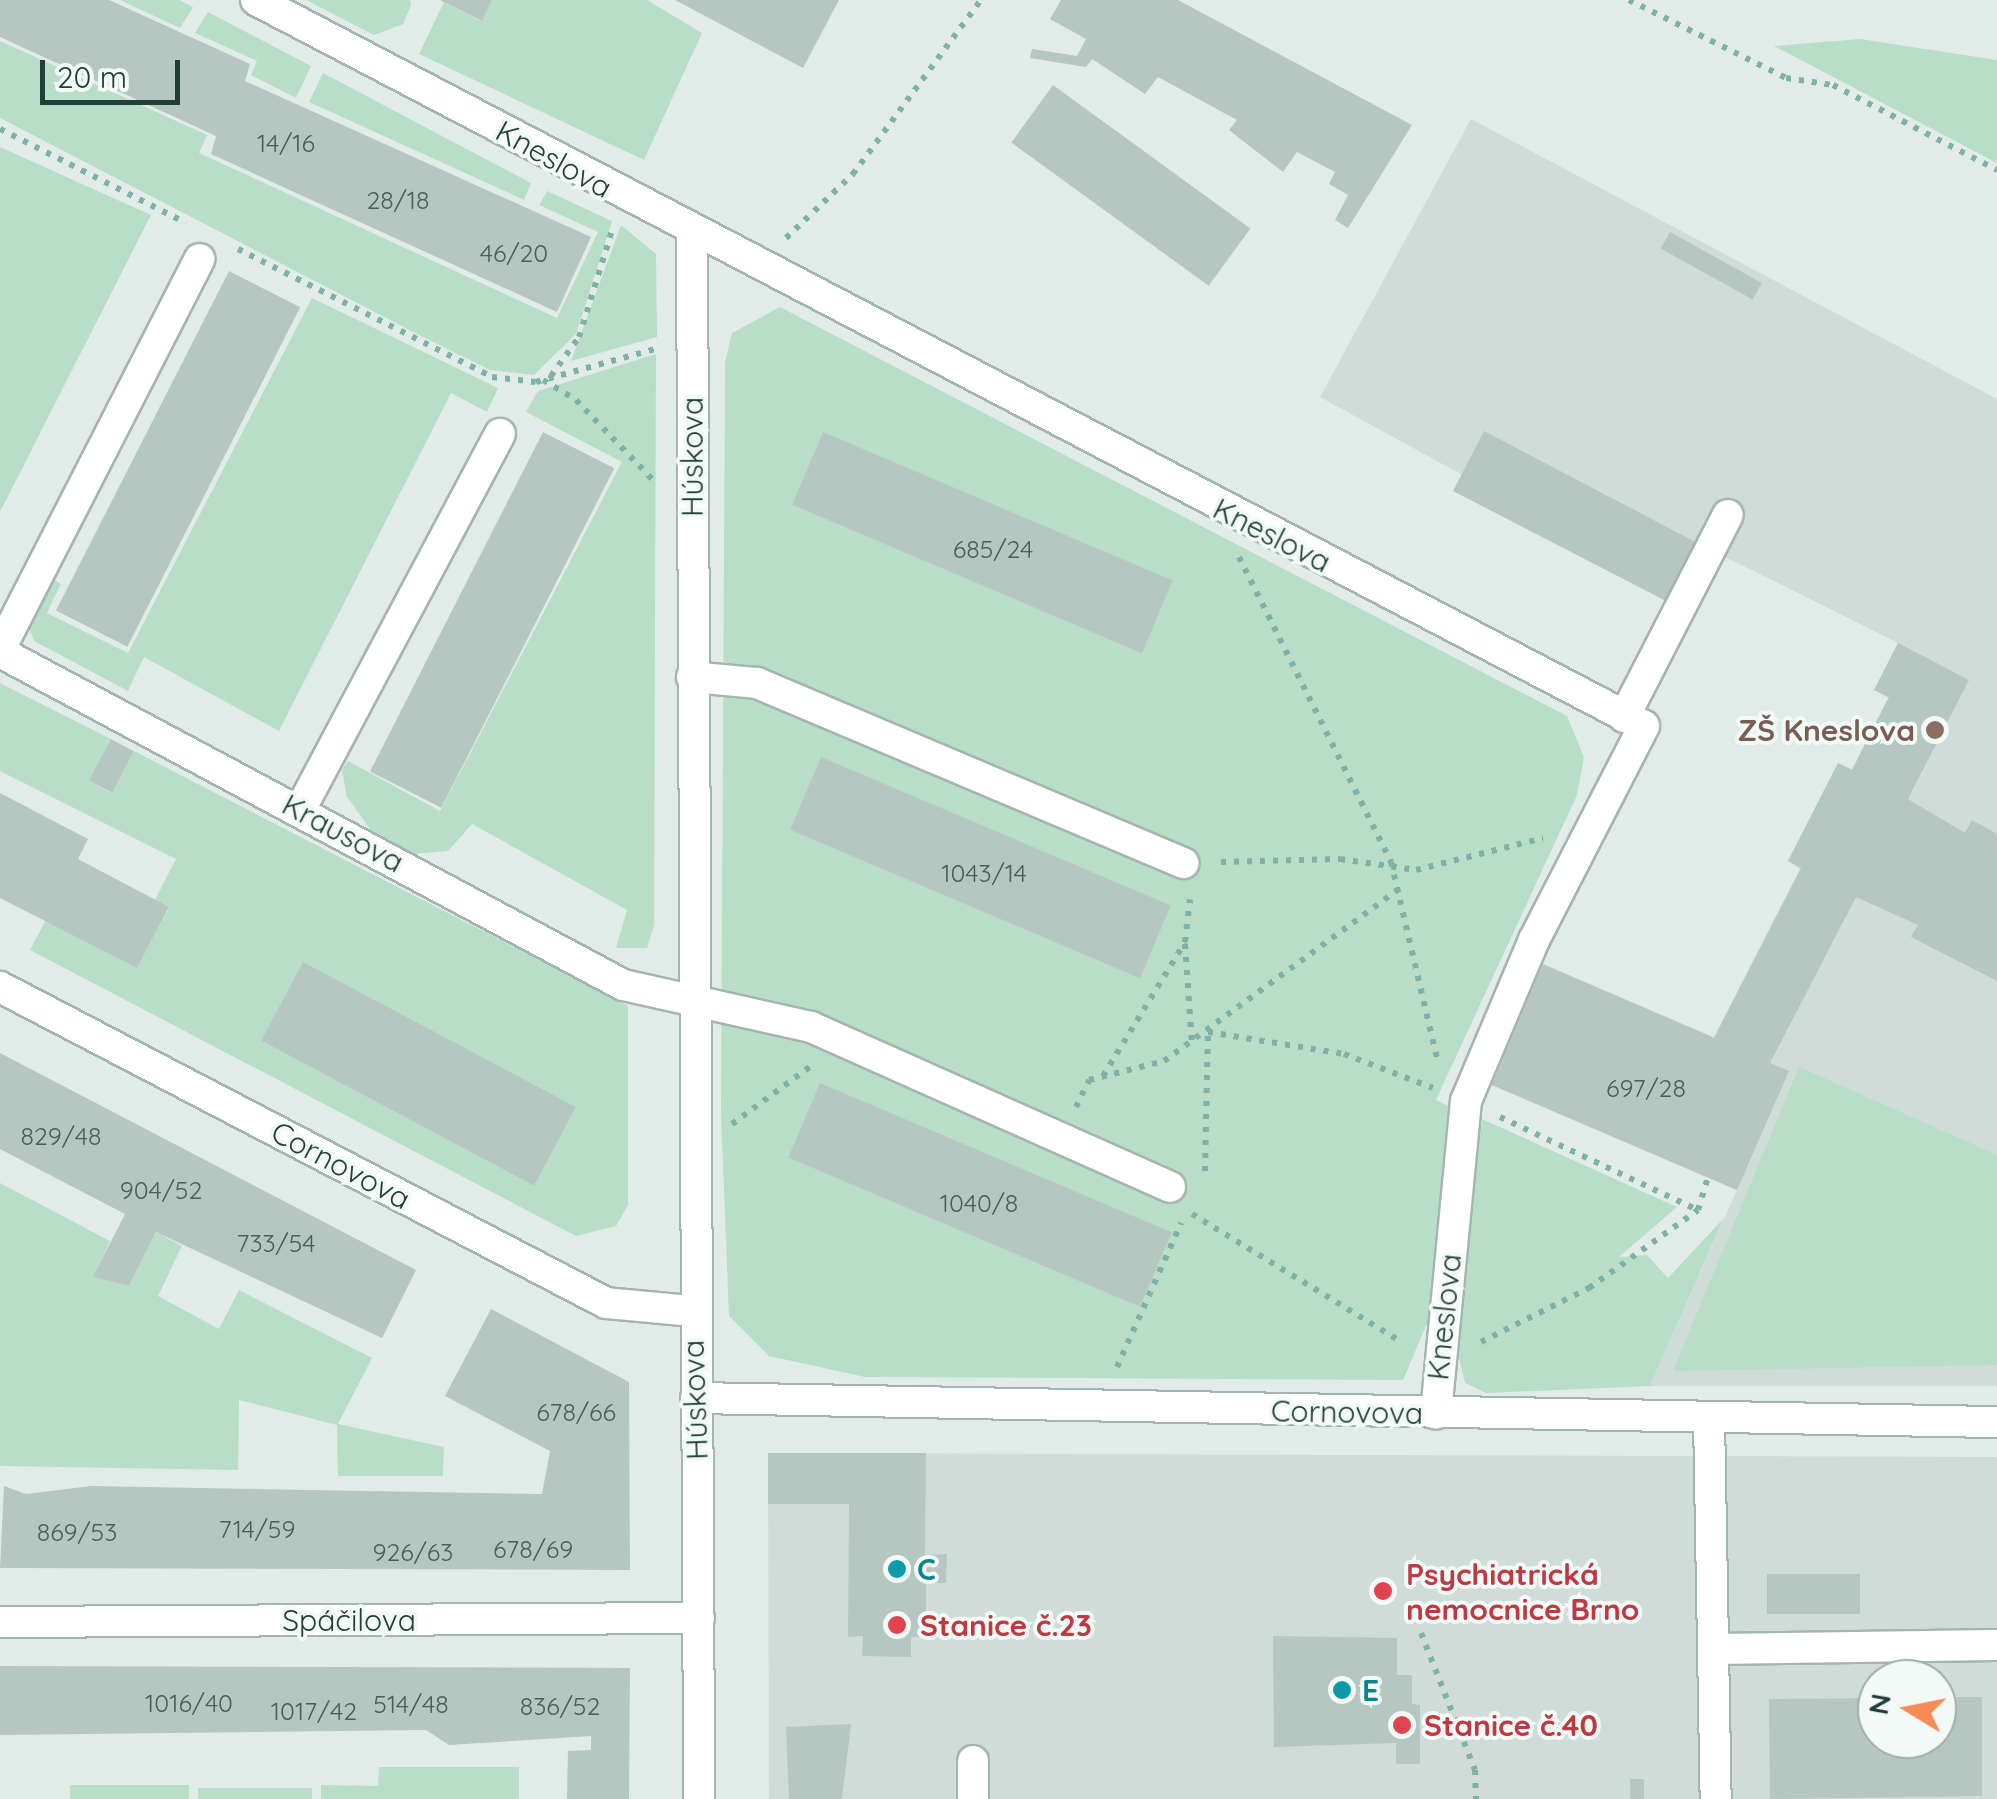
<!DOCTYPE html>
<meta charset="utf-8">
<style>
body{margin:0}
#map{position:relative;width:1997px;height:1799px;overflow:hidden;background:#e1ece8;font-family:Quicksand,sans-serif}
div>[style]{position:absolute}
.built>*{inset:0;background:#cfdcd7}
.green>*{inset:0;background:#b9dec7;transform-origin:0 0}
.building>*{inset:0;background:#b6c7c2;transform-origin:0 0}
.path>*{height:6px;margin-top:-3px;transform-origin:0;background:repeating-linear-gradient(90deg,#80b1a6 0 5px,transparent 0 13px)}
.roads{filter:drop-shadow(2px 0 #a4b4b0) drop-shadow(-2px 0 #a4b4b0) drop-shadow(0 2px #a4b4b0) drop-shadow(0 -2px #a4b4b0)}
.minor>*{height:30px;margin:-15px;padding:0 15px;transform-origin:15px;border-radius:15px;background:#fff}
.dots>*{width:28px;height:28px;translate:-50% -50%;box-sizing:border-box;border:5px solid #f2f9f6;border-radius:50%}
span{translate:-50% -50%;white-space:nowrap;text-align:center;line-height:1.15;-webkit-text-stroke:8px #f2f9f6;paint-order:stroke}
.number-label{font-size:25px;color:#46605b}
.number-label span{-webkit-text-stroke-width:0}
.street-label{font-size:30px;color:#213e39}
.education-label{font-size:30px;color:#785e54;font-weight:700}
.right{translate:-100% -50%;text-align:right}
.culture-label{font-size:30px;color:#0d838f;font-weight:700}
.left{translate:0 -50%;text-align:left}
.health-label{font-size:30px;color:#be3a42;font-weight:700}
.north{position:absolute;left:1857px;top:1659px;width:100px;height:100px;box-sizing:border-box;background:#f2f9f6;border:2px solid #9eaeaa;border-radius:50%;rotate:280deg;font-size:28px;font-weight:700;line-height:40px;text-align:center;color:#213e39}
.north::after{content:'';display:block;margin:auto;width:35px;height:45px;background:#f78c54;clip-path:polygon(50% 0,100% 100%,50% 72%,0 100%)}
.scale{position:absolute;left:40px;top:60px;width:140px;height:45px;box-sizing:border-box;border:5px solid #213e39;border-top:0;padding-left:12px;font-size:30px;line-height:35px;white-space:nowrap;color:#213e39;-webkit-text-stroke:8px #f2f9f6;paint-order:stroke}
</style>
<div id="map">
<div class="built">
<div style="clip-path:polygon(1471px 119px,1997px 399px,1997px 1386px,1650px 1386px,1737px 1190px,1492px 1085px,1543px 964px,1714px 1037px,1800px 869px,1788px 861px,1838px 763px,1852px 769px,1888px 698px,1874px 690px,1898px 643px,1705px 547px,1680px 594px,1320px 397px)"></div>
<div style="clip-path:polygon(evenodd,768px 1453px,1997px 1457px,1997px 1799px,769px 1799px,768px 1453px,1877px 1679px,1937px 1679px,1937px 1739px,1877px 1739px,1877px 1679px)"></div>
</div>
<div class="green">
<div style="clip-path:polygon(120px 0,179px 0,193px 7px,180px 28px)"></div>
<div style="clip-path:polygon(306px 0,410px 0,411px 5px,403px 24px,374px 35px)"></div>
<div style="clip-path:polygon(492px 0,647px 0,702px 33px,644px 160px,419px 54px,444px 2px,481px 21px)"></div>
<div style="clip-path:polygon(208px 12px,311px 66px,296px 98px,251px 75px,257px 61px,195px 33px)"></div>
<div style="clip-path:polygon(1860px 39px,1997px 60px,1997px 163px,1774px 46px)"></div>
<div style="clip-path:polygon(0 41px,207px 135px,199px 153px,557px 318px,598px 232px,539px 205px,547px 191px,612px 221px,576px 334px,534px 375px,490px 370px,421px 336px,0 118px)"></div>
<div style="clip-path:polygon(323px 73px,531px 183px,524px 200px,309px 102px)"></div>
<div style="clip-path:polygon(0 147px,151px 215px,0 512px)"></div>
<div style="clip-path:polygon(621px 225px,656px 254px,657px 337px,571px 361px)"></div>
<div style="clip-path:polygon(312px 298px,498px 388px,487px 412px,451px 393px,279px 731px,144px 657px,128px 691px,34px 641px,28px 625px,49px 577px,61px 584px,47px 613px,128px 653px)"></div>
<div style="clip-path:polygon(780px 307px,1567px 716px,1584px 757px,1577px 795px,1436px 1100px,1455px 1109px,1429px 1319px,1403px 1380px,865px 1377px,769px 1356px,729px 1316px,721px 1114px,725px 362px,732px 333px)"></div>
<div style="clip-path:polygon(656px 354px,654px 925px,647px 948px,616px 948px,627px 910px,472px 824px,448px 851px,412px 854px,373px 833px,347px 797px,342px 770px,348px 761px,440px 811px,622px 462px,526px 412px,538px 391px)"></div>
<div style="clip-path:polygon(0 683px,111px 739px,90px 781px,111px 793px,134px 751px,628px 1006px,628px 1205px,616px 1226px,576px 1236px,30px 950px,46px 920px,137px 967px,169px 908px,155px 900px,176px 859px,0 771px)"></div>
<div style="clip-path:polygon(1799px 1067px,1997px 1155px,1997px 1365px,1673px 1371px)"></div>
<div style="clip-path:polygon(1482px 1119px,1677px 1207px,1619px 1257px,1647px 1255px,1668px 1278px,1724px 1218px,1650px 1386px,1486px 1393px,1465px 1383px,1455px 1340px)"></div>
<div style="clip-path:polygon(0 1183px,110px 1241px,94px 1277px,129px 1286px,156px 1232px,182px 1246px,158px 1296px,219px 1329px,239px 1290px,372px 1358px,338px 1424px,444px 1447px,443px 1476px,338px 1476px,337px 1425px,239px 1400px,238px 1470px,0 1466px)"></div>
<div style="clip-path:polygon(379px 1767px,519px 1767px,519px 1799px,321px 1799px,321px 1785px,378px 1786px)"></div>
<div style="left:70px;top:1785px;width:119px;height:14px"></div>
<div style="left:198px;top:1788px;width:114px;height:11px"></div>
</div>
<div class="building">
<div style="clip-path:polygon(0 0,109px 0,250px 64px,245px 81px,591px 237px,557px 312px,211px 154px,216px 136px,0 37px)"></div>
<div style="clip-path:polygon(440px 0,492px 0,482px 21px)"></div>
<div style="clip-path:polygon(675px 0,839px 0,803px 68px)"></div>
<div style="clip-path:polygon(1061px 0,1178px 0,1412px 125px,1348px 228px,1335px 220px,1348px 195px,1329px 184px,1335px 172px,1297px 152px,1283px 172px,1229px 130px,1237px 120px,1158px 77px,1145px 94px,1092px 59px,1086px 67px,1030px 58px,1032px 49px,1077px 56px,1086px 39px,1050px 19px)"></div>
<div style="left:1053px;top:85px;width:244px;height:71px;rotate:36deg"></div>
<div style="left:1670px;top:232px;width:105px;height:19px;rotate:29deg"></div>
<div style="left:229px;top:271px;width:80px;height:381px;rotate:27deg"></div>
<div style="clip-path:polygon(1484px 431px,1705px 547px,1680px 594px,1672px 590px,1666px 601px,1453px 491px)"></div>
<div style="left:543px;top:432px;width:80px;height:381px;rotate:27deg"></div>
<div style="left:823px;top:432px;width:380px;height:79px;rotate:23deg"></div>
<div style="clip-path:polygon(1898px 643px,1969px 680px,1908px 799px,1965px 833px,1972px 820px,1997px 834px,1997px 981px,1911px 937px,1918px 925px,1856px 897px,1770px 1063px,1789px 1071px,1737px 1190px,1492px 1085px,1543px 964px,1714px 1038px,1801px 868px,1788px 861px,1838px 763px,1852px 770px,1889px 697px,1874px 690px)"></div>
<div style="left:111px;top:739px;width:26px;height:47px;rotate:28deg"></div>
<div style="left:821px;top:757px;width:380px;height:79px;rotate:23deg"></div>
<div style="clip-path:polygon(0 793px,88px 839px,78px 859px,169px 907px,137px 968px,0 898px)"></div>
<div style="left:303px;top:962px;width:309px;height:89px;rotate:28deg"></div>
<div style="clip-path:polygon(0 1053px,416px 1270px,382px 1338px,156px 1232px,129px 1286px,93px 1277px,125px 1214px,0 1149px)"></div>
<div style="left:820px;top:1083px;width:382px;height:81px;rotate:23deg"></div>
<div style="clip-path:polygon(491px 1309px,629px 1382px,630px 1570px,0 1568px,4px 1486px,26px 1494px,91px 1486px,542px 1494px,550px 1451px,445px 1396px)"></div>
<div style="clip-path:polygon(768px 1453px,926px 1453px,925px 1555px,947px 1554px,946px 1583px,926px 1583px,926px 1637px,911px 1637px,911px 1657px,862px 1656px,863px 1636px,848px 1637px,849px 1504px,768px 1504px)"></div>
<div style="left:1767px;top:1574px;width:93px;height:40px"></div>
<div style="clip-path:polygon(1273px 1636px,1397px 1638px,1397px 1675px,1412px 1675px,1412px 1704px,1420px 1705px,1420px 1764px,1396px 1764px,1396px 1743px,1274px 1747px)"></div>
<div style="clip-path:polygon(0 1666px,630px 1668px,629px 1799px,567px 1799px,568px 1751px,591px 1750px,591px 1736px,449px 1745px,426px 1730px,0 1735px)"></div>
<div style="clip-path:polygon(1937px 1697px,1982px 1697px,1982px 1796px,1770px 1799px,1769px 1699px,1877px 1698px,1877px 1739px,1937px 1739px)"></div>
<div style="clip-path:polygon(851px 1724px,842px 1799px,789px 1799px,786px 1727px)"></div>
<div style="left:1630px;top:1779px;width:14px;height:20px"></div>
</div>
<div class="path">
<div style="left:1629px;top:0;width:175px;rotate:26.4deg"></div>
<div style="left:1786px;top:78px;width:48px;rotate:8.5deg"></div>
<div style="left:1833px;top:85px;width:185px;rotate:27.4deg"></div>
<div style="left:0;top:129px;width:208px;rotate:26.8deg"></div>
<div style="left:786px;top:238px;width:93px;rotate:-43.7deg"></div>
<div style="left:853px;top:174px;width:216px;rotate:-53.7deg"></div>
<div style="left:238px;top:249px;width:284px;rotate:26.7deg"></div>
<div style="left:492px;top:377px;width:44px;rotate:6.5deg"></div>
<div style="left:536px;top:382px;width:123px;rotate:-15.5deg"></div>
<div style="left:551px;top:376px;width:48px;rotate:-54.3deg"></div>
<div style="left:579px;top:337px;width:115px;rotate:-72.8deg"></div>
<div style="left:543px;top:380px;width:39px;rotate:31deg"></div>
<div style="left:576px;top:400px;width:114px;rotate:46.1deg"></div>
<div style="left:1239px;top:557px;width:341px;rotate:63.5deg"></div>
<div style="left:1391px;top:862px;width:205px;rotate:76.8deg"></div>
<div style="left:1221px;top:862px;width:119px;rotate:-1.4deg"></div>
<div style="left:1340px;top:859px;width:77px;rotate:8.2deg"></div>
<div style="left:1416px;top:870px;width:131px;rotate:-14.1deg"></div>
<div style="left:1185px;top:944px;width:99px;rotate:86deg"></div>
<div style="left:1103px;top:1076px;width:157px;rotate:-58.5deg"></div>
<div style="left:1185px;top:942px;width:43px;rotate:-83.4deg"></div>
<div style="left:1076px;top:1107px;width:30px;rotate:-64deg"></div>
<div style="left:1089px;top:1080px;width:77px;rotate:-14.2deg"></div>
<div style="left:1164px;top:1061px;width:291px;rotate:-36.2deg"></div>
<div style="left:1500px;top:1117px;width:219px;rotate:25.2deg"></div>
<div style="left:732px;top:1124px;width:98px;rotate:-36.3deg"></div>
<div style="left:1205px;top:1171px;width:139px;rotate:-88.8deg"></div>
<div style="left:1208px;top:1032px;width:138px;rotate:9.2deg"></div>
<div style="left:1344px;top:1054px;width:95px;rotate:20.9deg"></div>
<div style="left:1192px;top:1214px;width:247px;rotate:31.4deg"></div>
<div style="left:1481px;top:1342px;width:121px;rotate:-26.6deg"></div>
<div style="left:1589px;top:1288px;width:134px;rotate:-35.6deg"></div>
<div style="left:1698px;top:1210px;width:34px;rotate:-73deg"></div>
<div style="left:1117px;top:1367px;width:158px;rotate:-66deg"></div>
<div style="left:1421px;top:1633px;width:147px;rotate:68.5deg"></div>
<div style="left:1475px;top:1770px;width:29px;rotate:88deg"></div>
</div>
<div class="roads">
<div class="minor">
<div style="left:256px;top:0;width:1566px;rotate:27.61deg"></div>
<div style="left:1644px;top:726px;width:241px;rotate:117.2deg"></div>
<div style="left:1534px;top:940px;width:175px;rotate:112.9deg"></div>
<div style="left:1466px;top:1101px;width:314px;rotate:95.5deg"></div>
<div style="left:692px;top:236px;width:1563px;rotate:89.74deg"></div>
<div style="left:0;top:649px;width:438px;rotate:-62.9deg"></div>
<div style="left:0;top:652px;width:706px;rotate:28.12deg"></div>
<div style="left:623px;top:985px;width:193px;rotate:12.6deg"></div>
<div style="left:811px;top:1027px;width:393px;rotate:24deg"></div>
<div style="left:692px;top:677px;width:65px;rotate:5.3deg"></div>
<div style="left:757px;top:683px;width:463px;rotate:22.9deg"></div>
<div style="left:1624px;top:717px;width:227px;rotate:-62.8deg"></div>
<div style="left:300px;top:810px;width:426px;rotate:-62deg"></div>
<div style="left:0;top:987px;width:683px;rotate:27.54deg"></div>
<div style="left:606px;top:1303px;width:86px;rotate:5.3deg"></div>
<div style="left:696px;top:1398px;width:1301px;rotate:1.06deg"></div>
<div style="left:1709px;top:1417px;width:382px;rotate:89deg"></div>
<div style="left:0;top:1622px;width:699px;rotate:-0.33deg"></div>
<div style="left:1713px;top:1649px;width:284px;rotate:-0.8deg"></div>
<div style="left:973px;top:1761px;width:38px;rotate:90deg"></div>
</div>
</div>
<div class="dots">
<div style="left:1935px;top:730px;background:#8d6e63"></div>
<div style="left:897px;top:1569px;background:#0f9aa8"></div>
<div style="left:1383px;top:1591px;background:#e0444e"></div>
<div style="left:897px;top:1625px;background:#e0444e"></div>
<div style="left:1342px;top:1690px;background:#0f9aa8"></div>
<div style="left:1402px;top:1725px;background:#e0444e"></div>
</div>
<div class="number-label">
<span style="left:286px;top:143px">14/16</span>
<span style="left:398px;top:200px">28/18</span>
<span style="left:514px;top:253px">46/20</span>
<span style="left:993px;top:549px">685/24</span>
<span style="left:984px;top:873px">1043/14</span>
<span style="left:1646px;top:1088px">697/28</span>
<span style="left:61px;top:1136px">829/48</span>
<span style="left:161px;top:1190px">904/52</span>
<span style="left:979px;top:1203px">1040/8</span>
<span style="left:276px;top:1243px">733/54</span>
<span style="left:576px;top:1412px">678/66</span>
<span style="left:257px;top:1529px">714/59</span>
<span style="left:77px;top:1532px">869/53</span>
<span style="left:533px;top:1549px">678/69</span>
<span style="left:413px;top:1552px">926/63</span>
<span style="left:189px;top:1703px">1016/40</span>
<span style="left:411px;top:1704px">514/48</span>
<span style="left:560px;top:1706px">836/52</span>
<span style="left:314px;top:1711px">1017/42</span>
</div>
<div class="street-label">
<span style="left:554px;top:159px;rotate:29deg">Kneslova</span>
<span style="left:692px;top:457px;rotate:-90deg">Húskova</span>
<span style="left:1272px;top:535px;rotate:27deg">Kneslova</span>
<span style="left:343px;top:833px;rotate:28deg">Krausova</span>
<span style="left:341px;top:1165px;rotate:28deg">Cornovova</span>
<span style="left:1444px;top:1317px;rotate:-84deg">Kneslova</span>
<span style="left:695px;top:1400px;rotate:-92deg">Húskova</span>
<span style="left:1347px;top:1412px;rotate:1deg">Cornovova</span>
<span style="left:349px;top:1620px">Spáčilova</span>
</div>
<div class="education-label">
<span class="right" style="left:1915px;top:730px">ZŠ Kneslova</span>
</div>
<div class="culture-label">
<span class="left" style="left:917px;top:1569px">C</span>
<span class="left" style="left:1362px;top:1690px">E</span>
</div>
<div class="health-label">
<span class="left" style="left:1406px;top:1591px">Psychiatrická<br>nemocnice Brno</span>
<span class="left" style="left:920px;top:1625px">Stanice č.23</span>
<span class="left" style="left:1424px;top:1725px">Stanice č.40</span>
</div>
<div class="north">N</div>
<div class="scale">20 m</div>
</div>
